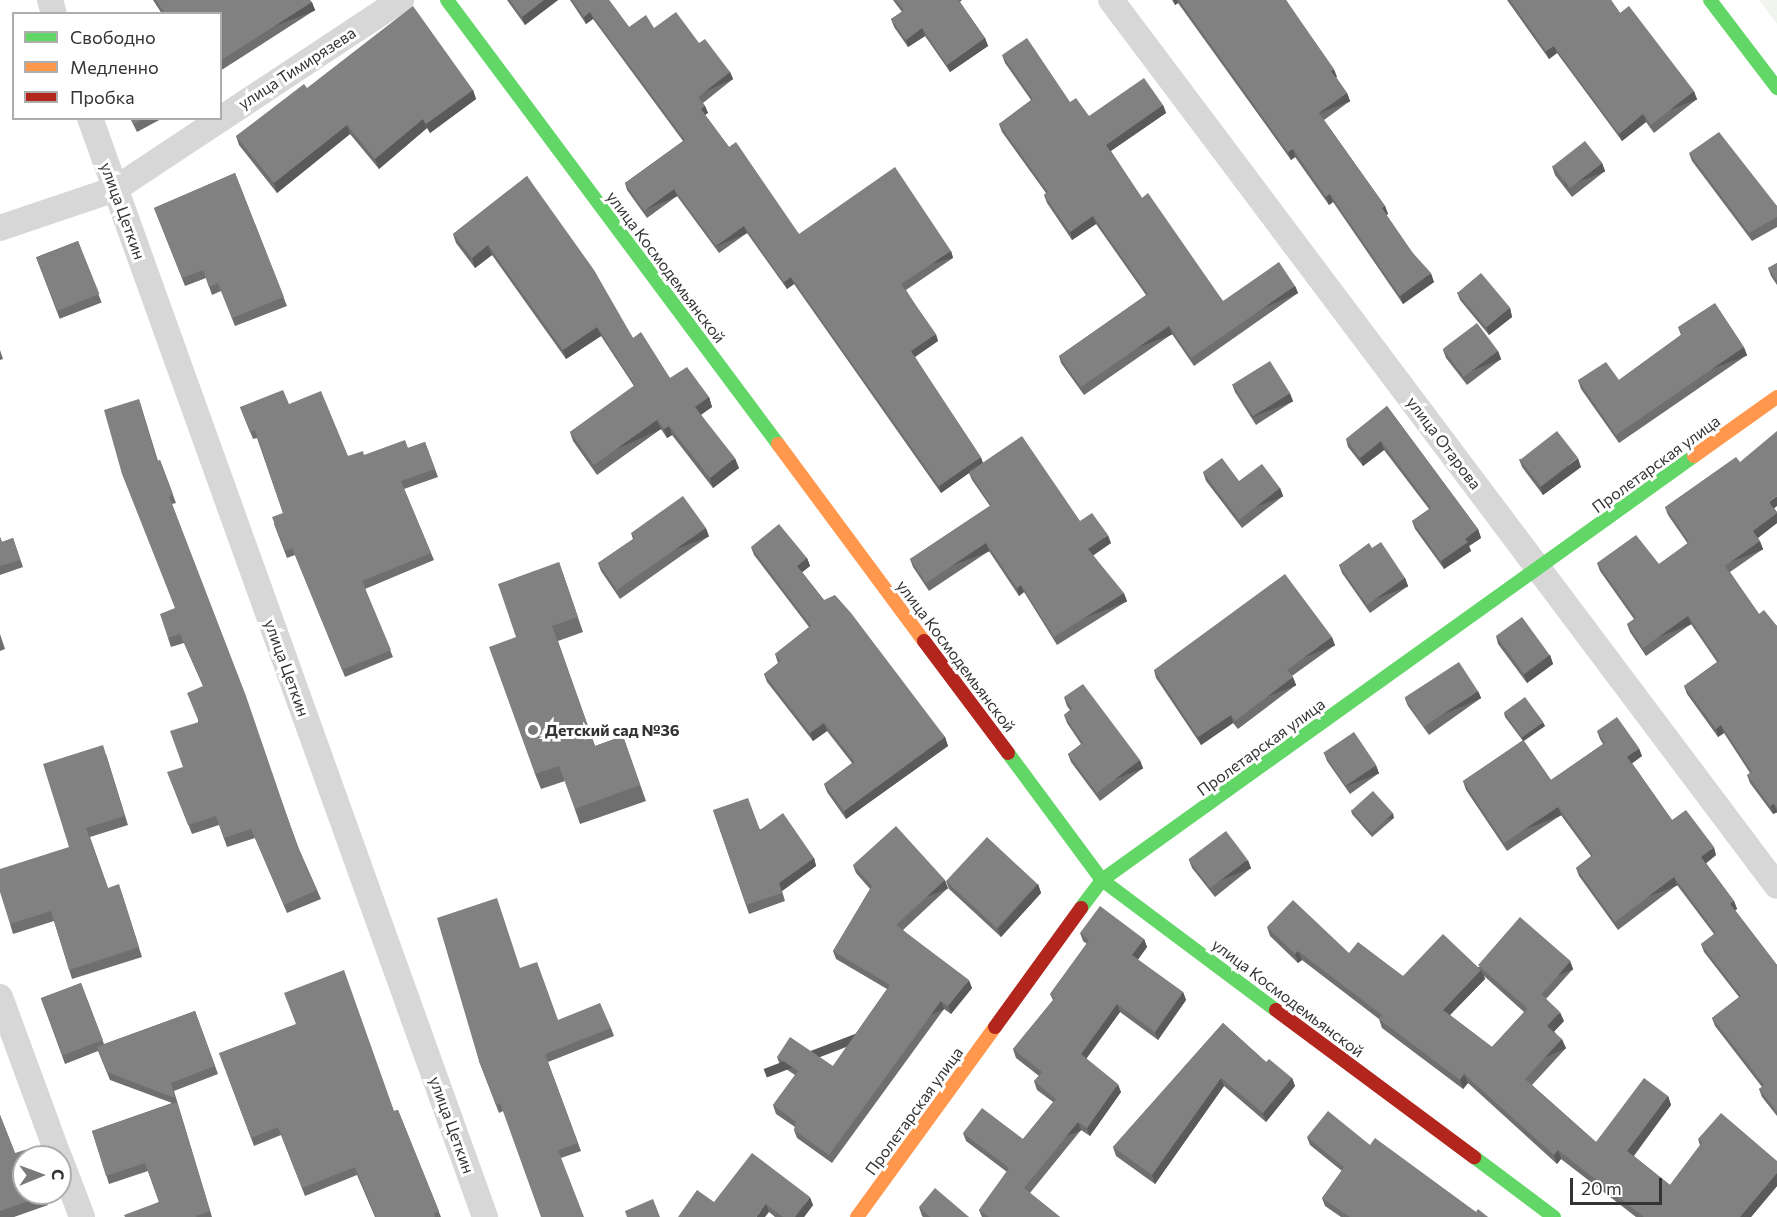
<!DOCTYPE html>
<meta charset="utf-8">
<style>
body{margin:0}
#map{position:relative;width:1777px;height:1217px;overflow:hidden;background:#fff;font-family:Commissioner,sans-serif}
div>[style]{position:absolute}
.green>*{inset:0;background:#f1f5ed}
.street>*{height:26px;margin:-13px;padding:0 13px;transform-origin:13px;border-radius:13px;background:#d7d7d7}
.fast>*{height:14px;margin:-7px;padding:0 7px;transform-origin:7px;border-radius:7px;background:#63d668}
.slow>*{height:14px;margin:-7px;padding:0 7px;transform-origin:7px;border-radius:7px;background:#ff974d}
.jam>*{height:14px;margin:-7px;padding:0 7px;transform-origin:7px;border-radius:7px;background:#b3261e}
.wall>*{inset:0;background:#6f6f6f;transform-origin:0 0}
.shaded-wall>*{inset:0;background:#5a5a5a;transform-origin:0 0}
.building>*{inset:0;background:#818181;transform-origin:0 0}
.dots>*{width:16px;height:16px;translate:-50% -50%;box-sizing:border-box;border:3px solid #fff;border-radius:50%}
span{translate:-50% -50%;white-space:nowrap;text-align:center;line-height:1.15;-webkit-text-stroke:6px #fff;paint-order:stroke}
.street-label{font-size:16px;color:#333}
.poi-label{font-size:16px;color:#333;font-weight:700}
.left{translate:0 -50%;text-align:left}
.legend{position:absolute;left:12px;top:12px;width:210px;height:108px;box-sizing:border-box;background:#fff;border:2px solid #adadad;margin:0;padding:8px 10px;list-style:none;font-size:18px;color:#333}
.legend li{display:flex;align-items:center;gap:12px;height:30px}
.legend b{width:30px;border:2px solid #adadad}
.north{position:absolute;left:12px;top:1145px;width:60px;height:60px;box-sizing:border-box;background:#fff;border:2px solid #adadad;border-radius:50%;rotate:89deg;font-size:16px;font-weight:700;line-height:24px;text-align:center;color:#333}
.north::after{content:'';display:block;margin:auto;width:21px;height:27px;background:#7a7a7a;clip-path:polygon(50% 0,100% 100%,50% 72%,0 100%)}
.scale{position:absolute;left:1570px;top:1178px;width:92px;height:27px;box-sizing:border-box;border:3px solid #333;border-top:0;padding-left:8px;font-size:18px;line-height:21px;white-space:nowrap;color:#333;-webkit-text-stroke:4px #fff;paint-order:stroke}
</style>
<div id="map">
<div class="green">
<div style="clip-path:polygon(1759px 0,1777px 0,1777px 24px)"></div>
</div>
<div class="street">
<div style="left:50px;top:0;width:15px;rotate:74deg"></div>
<div style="left:1111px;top:0;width:1108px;rotate:53.07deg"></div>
<div style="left:90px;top:118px;width:1168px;rotate:70.23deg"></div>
<div style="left:0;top:228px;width:121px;rotate:-18.7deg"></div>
<div style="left:115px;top:189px;width:343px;rotate:-33.5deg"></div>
<div style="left:0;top:997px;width:171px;rotate:69.8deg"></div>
<div style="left:60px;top:1159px;width:62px;rotate:69.2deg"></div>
</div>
<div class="fast">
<div style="left:447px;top:0;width:554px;rotate:53.3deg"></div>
<div style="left:1710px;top:0;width:111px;rotate:52.7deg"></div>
<div style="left:1008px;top:753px;width:158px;rotate:53.5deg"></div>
<div style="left:1102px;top:880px;width:217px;rotate:36.8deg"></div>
<div style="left:1081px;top:908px;width:35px;rotate:-53deg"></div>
<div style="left:1102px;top:880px;width:728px;rotate:-35.61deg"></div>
<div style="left:1474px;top:1157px;width:100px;rotate:36.9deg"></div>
</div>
<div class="slow">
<div style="left:778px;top:444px;width:245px;rotate:53.5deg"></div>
<div style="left:1694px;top:456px;width:102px;rotate:-35.4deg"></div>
<div style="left:857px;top:1217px;width:235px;rotate:-54deg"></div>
</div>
<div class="jam">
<div style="left:924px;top:641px;width:140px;rotate:53.1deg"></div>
<div style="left:1276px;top:1010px;width:247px;rotate:36.6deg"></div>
<div style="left:995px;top:1027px;width:147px;rotate:-54.1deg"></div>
</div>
<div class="wall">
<div style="clip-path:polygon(153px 0,310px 0,315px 10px,220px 71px,220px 14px,162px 14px)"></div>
<div style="clip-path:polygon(507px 0,558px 0,525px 25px)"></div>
<div style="clip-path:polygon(570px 0,609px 0,629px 27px,654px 28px,699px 43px,730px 72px,733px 79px,703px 103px,705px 106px,708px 113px,705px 115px,729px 147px,799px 234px,951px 251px,953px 258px,906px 290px,938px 341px,915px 357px,983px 463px,1080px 521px,1111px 543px,1093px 555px,1127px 601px,1057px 645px,1024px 592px,1019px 596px,989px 551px,929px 591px,913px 567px,910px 559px,990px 506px,972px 480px,969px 473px,941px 493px,794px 284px,787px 289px,747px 233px,719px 253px,677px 196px,647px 218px,627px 190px,625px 183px,683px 141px,593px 19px,586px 24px)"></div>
<div style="clip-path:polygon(893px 0,962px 0,960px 2px,985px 38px,988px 46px,950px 72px,925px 36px,908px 47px,894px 27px,891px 19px,902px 12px)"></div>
<div style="clip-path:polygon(1172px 0,1286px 0,1337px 77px,1336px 77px,1347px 93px,1350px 101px,1324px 120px,1385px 206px,1388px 214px,1386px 215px,1412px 252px,1434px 282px,1403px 304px,1333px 202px,1329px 205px,1295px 157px,1291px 160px,1178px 3px,1175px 5px)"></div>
<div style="clip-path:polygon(1507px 0,1611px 0,1620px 13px,1697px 99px,1654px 133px,1646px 122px,1622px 141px,1557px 53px,1549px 59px)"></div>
<div style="clip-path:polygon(1002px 55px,1089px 116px,1163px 105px,1166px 113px,1111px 151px,1142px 198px,1223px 301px,1295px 286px,1298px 293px,1194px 366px,1172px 334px,1084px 395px,1061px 363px,1059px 356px,1146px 295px,1096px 224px,1072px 240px,1047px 203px,1044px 195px,1046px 193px,1002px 132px,999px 124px,1031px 100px,1005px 63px)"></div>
<div style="clip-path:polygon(307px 88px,473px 90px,476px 99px,430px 133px,427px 128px,379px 169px,350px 134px,277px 193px,239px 145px,236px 136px)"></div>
<div style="clip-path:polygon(130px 118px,163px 118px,137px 132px)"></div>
<div style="clip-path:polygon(1689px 153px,1777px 206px,1777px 227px,1752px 241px,1692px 161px)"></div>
<div style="clip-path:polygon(1602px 163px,1605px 171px,1572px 197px,1555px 175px,1552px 166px)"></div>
<div style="clip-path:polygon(235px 173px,287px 306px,235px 326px,221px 291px,212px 295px,206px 278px,185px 286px,154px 208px)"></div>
<div style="clip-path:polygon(527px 176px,633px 338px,670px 378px,709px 397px,712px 407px,701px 415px,739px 468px,713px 488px,672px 435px,667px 438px,661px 429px,597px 475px,573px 441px,570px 432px,634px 386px,601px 336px,566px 359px,492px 255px,475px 268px,456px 243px,453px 234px)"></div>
<div style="left:78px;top:241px;width:66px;height:45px;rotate:69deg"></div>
<div style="clip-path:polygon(1777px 263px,1777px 285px,1771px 276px,1768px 268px)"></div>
<div style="clip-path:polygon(1457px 292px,1510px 308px,1512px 317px,1489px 335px,1460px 300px)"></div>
<div style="clip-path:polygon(1678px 327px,1747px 355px,1619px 443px,1581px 389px,1578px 380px,1619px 380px,1681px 335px)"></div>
<div style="clip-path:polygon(0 350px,3px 359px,0 360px)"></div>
<div style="clip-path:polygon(1443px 350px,1498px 351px,1501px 359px,1467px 385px,1446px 358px)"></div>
<div style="clip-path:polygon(1232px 384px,1293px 401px,1256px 425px,1235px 392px)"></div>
<div style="clip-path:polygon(139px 399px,158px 461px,160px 460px,176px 503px,172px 504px,299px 849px,321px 899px,287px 913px,255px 838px,227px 847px,219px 825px,192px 834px,171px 781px,183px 767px,198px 722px,203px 686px,184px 643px,171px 647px,168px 638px,175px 608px)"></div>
<div style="clip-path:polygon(289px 404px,348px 456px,364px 455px,408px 448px,425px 442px,438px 477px,404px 489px,434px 560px,365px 589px,393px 657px,345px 677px,295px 555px,287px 558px,274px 524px,283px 513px,257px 438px,253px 439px,240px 407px)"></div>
<div style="clip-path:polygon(1387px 406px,1478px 529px,1481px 538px,1469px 546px,1471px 551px,1444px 569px,1415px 529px,1412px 521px,1429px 509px,1384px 450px,1363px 466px,1348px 447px,1346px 439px)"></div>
<div style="clip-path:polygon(1519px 459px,1581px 467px,1543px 495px,1522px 467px)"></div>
<div style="clip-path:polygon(1203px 472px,1239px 481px,1280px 488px,1283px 496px,1242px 528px,1206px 481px)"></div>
<div style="clip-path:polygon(1665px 507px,1774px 508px,1777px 512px,1777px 523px,1758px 538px,1763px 549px,1730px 572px,1759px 614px,1777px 626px,1777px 812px,1773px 814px,1750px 783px,1747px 775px,1750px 773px,1724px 733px,1718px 737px,1687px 694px,1684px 686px,1717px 662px,1691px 624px,1646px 656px,1630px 632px,1627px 624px,1634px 619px,1600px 571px,1597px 563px,1659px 564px,1688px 544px,1668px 515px)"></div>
<div style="clip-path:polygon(631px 533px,709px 536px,620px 599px,601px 571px,598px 563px,633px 539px)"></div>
<div style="clip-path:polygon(0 537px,2px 542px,13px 538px,23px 567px,0 575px)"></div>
<div style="clip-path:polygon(751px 547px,807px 558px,810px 566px,802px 572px,824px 600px,945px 737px,948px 746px,846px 819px,827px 792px,824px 784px,852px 763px,827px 731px,813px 741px,767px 682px,764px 674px,778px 663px,775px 654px,809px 627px,754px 555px)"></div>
<div style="clip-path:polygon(1372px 548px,1405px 578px,1408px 586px,1370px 613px,1342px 573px,1339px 565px)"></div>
<div style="clip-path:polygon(559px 562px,583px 632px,558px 641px,595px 746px,623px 736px,646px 801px,580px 824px,565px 781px,541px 789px,535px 774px,516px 637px)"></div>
<div style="clip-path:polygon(0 634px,5px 649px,0 651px)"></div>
<div style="clip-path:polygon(1496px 636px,1550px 655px,1553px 664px,1527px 683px,1498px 644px)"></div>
<div style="clip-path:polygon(1335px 645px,1292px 676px,1296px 685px,1238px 729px,1233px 723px,1201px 745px,1156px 678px,1154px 670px)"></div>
<div style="clip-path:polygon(1478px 691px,1481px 698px,1429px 735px,1408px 706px,1405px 699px)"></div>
<div style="clip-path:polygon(1064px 697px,1143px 768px,1100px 801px,1071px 762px,1068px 754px,1081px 744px,1067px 723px,1064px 715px,1070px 710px,1067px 706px)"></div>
<div style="clip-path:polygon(1504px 713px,1545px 726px,1524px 741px,1551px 780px,1603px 744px,1600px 739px,1597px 731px,1642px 756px,1632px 763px,1672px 820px,1716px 855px,1706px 863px,1734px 901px,1737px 909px,1735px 910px,1777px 965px,1777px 1116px,1762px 1097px,1759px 1089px,1762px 1087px,1715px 1026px,1712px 1018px,1739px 997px,1704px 952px,1701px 944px,1714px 934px,1677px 885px,1618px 930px,1579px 876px,1576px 868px,1591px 856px,1561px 815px,1507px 851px,1466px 790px,1463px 781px,1523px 741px,1505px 717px)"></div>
<div style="clip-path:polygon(1324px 753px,1379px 773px,1350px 794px,1327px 761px)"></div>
<div style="clip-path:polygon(106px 754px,128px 825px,90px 837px,108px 888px,122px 894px,142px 957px,72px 979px,54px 921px,13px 934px,10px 924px,69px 847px)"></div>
<div style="clip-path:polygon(713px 810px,760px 829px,814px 858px,816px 866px,782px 891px,785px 901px,749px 914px)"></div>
<div style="clip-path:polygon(1351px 810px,1394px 818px,1372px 837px,1352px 814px)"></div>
<div style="clip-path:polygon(1189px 860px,1251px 868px,1215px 897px,1192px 868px)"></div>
<div style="clip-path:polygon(853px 865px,948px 888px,903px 930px,972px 988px,951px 1014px,944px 1009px,832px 1163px,797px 1138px,794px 1130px,795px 1127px,776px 1114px,773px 1105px,795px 1075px,780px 1065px,777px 1057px,833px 1066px,887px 989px,836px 959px,833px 951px,870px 889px,856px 873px)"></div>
<div style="clip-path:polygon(946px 881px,1038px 884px,1041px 893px,1001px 937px,949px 889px)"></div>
<div style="clip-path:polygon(evenodd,1267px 927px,1349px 953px,1403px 976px,1478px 967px,1570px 961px,1573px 969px,1546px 999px,1564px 1021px,1554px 1031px,1566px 1048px,1532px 1085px,1596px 1142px,1668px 1096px,1671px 1105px,1634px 1156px,1670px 1185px,1700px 1145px,1698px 1139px,1777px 1161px,1777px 1186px,1751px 1217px,1636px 1217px,1561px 1159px,1557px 1164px,1468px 1083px,1463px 1089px,1382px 1028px,1379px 1019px,1302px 960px,1298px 963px,1270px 936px,1267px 927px,1484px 976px,1524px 1012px,1492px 1047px,1450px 1015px,1485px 979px,1484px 976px)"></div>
<div style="clip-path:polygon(1080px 933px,1144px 939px,1147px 947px,1137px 960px,1183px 992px,1186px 1000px,1158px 1040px,1120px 1012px,1086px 1058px,1121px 1092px,1090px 1136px,1081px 1130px,1030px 1193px,1060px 1217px,982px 1217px,979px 1210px,1007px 1172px,966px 1141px,963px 1133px,1023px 1139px,1053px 1102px,1037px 1090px,1034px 1081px,1039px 1076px,1016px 1058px,1013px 1049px,1053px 1000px,1050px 994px,1087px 944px,1083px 941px)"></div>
<div style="clip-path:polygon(520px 968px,558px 1020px,611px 1028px,614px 1036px,548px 1062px,581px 1151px,561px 1158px,503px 1111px,499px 1113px,479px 1061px)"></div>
<div style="clip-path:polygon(81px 983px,104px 1044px,195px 1011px,218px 1074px,174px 1091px,212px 1217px,125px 1217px,159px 1202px,148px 1171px,109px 1184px,92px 1131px,172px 1103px,110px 1080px,98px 1051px,65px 1064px,41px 998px)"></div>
<div style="clip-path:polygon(1223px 1023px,1266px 1062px,1292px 1078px,1295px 1086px,1266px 1122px,1224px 1086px,1155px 1184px,1116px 1156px,1113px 1147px)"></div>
<div style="clip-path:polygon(219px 1053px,394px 1111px,398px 1110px,441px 1217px,375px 1217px,357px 1175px,305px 1196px,281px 1135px,254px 1146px)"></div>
<div style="clip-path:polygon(0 1115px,15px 1153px,43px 1193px,48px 1205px,14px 1217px,0 1217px)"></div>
<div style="clip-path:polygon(1307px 1137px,1370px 1145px,1476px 1212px,1488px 1217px,1341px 1217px,1325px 1206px,1322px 1198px,1342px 1171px,1310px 1145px)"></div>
<div style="clip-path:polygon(714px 1202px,813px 1205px,804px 1217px,775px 1217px,769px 1212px)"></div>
<div style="clip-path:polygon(919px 1207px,969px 1217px,923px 1217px,922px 1216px)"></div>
</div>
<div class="shaded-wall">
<div style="clip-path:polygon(544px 0,558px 0,525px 25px,522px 17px)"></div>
<div style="clip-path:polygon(1174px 0,1177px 0,1178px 3px,1175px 5px)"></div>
<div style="left:312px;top:2px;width:9px;height:109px;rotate:69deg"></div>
<div style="clip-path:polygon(590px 12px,593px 19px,586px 24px,584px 17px)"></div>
<div style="clip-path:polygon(922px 28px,925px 36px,908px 47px,906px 40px)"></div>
<div style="clip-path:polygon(985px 38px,988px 46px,950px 72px,947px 65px)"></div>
<div style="clip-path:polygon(1554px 46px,1557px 53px,1549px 59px,1546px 51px)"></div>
<div style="clip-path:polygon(1334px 69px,1337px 77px,1334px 79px,1331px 71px)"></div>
<div style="left:730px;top:72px;width:8px;height:41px;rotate:67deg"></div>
<div style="clip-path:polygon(473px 90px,476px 99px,430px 133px,426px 124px)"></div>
<div style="left:1694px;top:91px;width:9px;height:55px;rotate:69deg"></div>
<div style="left:1347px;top:93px;width:9px;height:34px;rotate:69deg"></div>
<div style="clip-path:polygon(1163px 105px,1166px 113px,1109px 152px,1106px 145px)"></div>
<div style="clip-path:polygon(705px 106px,708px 113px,703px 116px,701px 109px)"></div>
<div style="clip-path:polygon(1643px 114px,1646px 122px,1622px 141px,1619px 134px)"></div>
<div style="clip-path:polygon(423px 119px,427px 128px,379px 169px,375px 159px)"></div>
<div style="clip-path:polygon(347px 125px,350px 134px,277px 193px,274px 183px)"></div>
<div style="clip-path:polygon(1293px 149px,1295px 157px,1291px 160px,1288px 152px)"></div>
<div style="left:1602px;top:163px;width:9px;height:42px;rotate:69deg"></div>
<div style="left:674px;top:189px;width:8px;height:37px;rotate:67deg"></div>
<div style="clip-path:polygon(1330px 194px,1333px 202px,1329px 205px,1326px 197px)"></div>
<div style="clip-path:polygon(1385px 206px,1388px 214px,1385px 216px,1382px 208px)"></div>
<div style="clip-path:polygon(1093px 216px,1096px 224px,1072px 240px,1070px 232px)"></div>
<div style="left:744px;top:226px;width:8px;height:34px;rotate:67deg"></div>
<div style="clip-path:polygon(488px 245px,492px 255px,475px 268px,472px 258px)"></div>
<div style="left:951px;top:251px;width:7px;height:60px;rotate:74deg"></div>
<div style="clip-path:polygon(1431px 273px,1434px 282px,1403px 304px,1400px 296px)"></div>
<div style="clip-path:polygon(791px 277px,794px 284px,787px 289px,784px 282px)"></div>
<div style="left:1295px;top:286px;width:8px;height:126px;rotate:67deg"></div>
<div style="clip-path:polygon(1510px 308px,1512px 317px,1489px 335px,1486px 327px)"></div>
<div style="left:1169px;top:326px;width:9px;height:107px;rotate:69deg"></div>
<div style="clip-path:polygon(597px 327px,601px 336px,566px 359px,563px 350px)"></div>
<div style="clip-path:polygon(936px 334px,938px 341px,913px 358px,911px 351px)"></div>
<div style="left:1744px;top:347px;width:9px;height:155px;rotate:69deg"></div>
<div style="left:1498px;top:351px;width:9px;height:43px;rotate:69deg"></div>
<div style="left:1290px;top:393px;width:9px;height:44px;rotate:69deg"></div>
<div style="clip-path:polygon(709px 397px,712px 407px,698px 416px,695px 407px)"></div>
<div style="left:657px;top:420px;width:10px;height:77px;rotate:66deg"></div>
<div style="clip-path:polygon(669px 426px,672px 435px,667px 438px,664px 429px)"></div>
<div style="clip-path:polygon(1381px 441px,1384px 450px,1363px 466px,1360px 458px)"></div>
<div style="clip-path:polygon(981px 457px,983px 463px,941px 493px,939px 486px)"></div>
<div style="clip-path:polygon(735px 458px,739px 468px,713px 488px,710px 478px)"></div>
<div style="clip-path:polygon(1578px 458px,1581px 467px,1543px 495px,1540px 487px)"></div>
<div style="left:1280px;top:488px;width:9px;height:52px;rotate:69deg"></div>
<div style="clip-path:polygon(1777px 496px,1777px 506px,1772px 510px,1769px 502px)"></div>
<div style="clip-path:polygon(1777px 513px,1777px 523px,1756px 539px,1753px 531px)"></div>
<div style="left:706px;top:528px;width:9px;height:108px;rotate:69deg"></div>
<div style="clip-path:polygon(1478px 529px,1481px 538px,1469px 546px,1471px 551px,1444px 569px,1441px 561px,1465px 539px)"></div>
<div style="clip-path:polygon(1108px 535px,1111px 543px,1091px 557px,1088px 549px)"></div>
<div style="left:1760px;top:541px;width:9px;height:43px;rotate:69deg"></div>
<div style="left:986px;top:543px;width:9px;height:72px;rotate:69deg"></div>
<div style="clip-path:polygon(807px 558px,810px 566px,800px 574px,797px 566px)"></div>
<div style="left:1405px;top:578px;width:9px;height:47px;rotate:69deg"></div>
<div style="clip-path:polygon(1021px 585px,1024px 592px,1019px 596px,1017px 588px)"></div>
<div style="left:1124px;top:593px;width:9px;height:83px;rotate:69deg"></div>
<div style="left:1688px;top:616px;width:9px;height:55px;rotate:69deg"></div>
<div style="left:1332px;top:637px;width:9px;height:56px;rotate:69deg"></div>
<div style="clip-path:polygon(1550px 655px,1553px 664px,1527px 683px,1524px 675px)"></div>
<div style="left:1293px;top:677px;width:9px;height:73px;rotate:69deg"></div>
<div style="left:1478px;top:691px;width:8px;height:63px;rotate:67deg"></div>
<div style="clip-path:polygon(1231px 715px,1233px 723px,1201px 745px,1198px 737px)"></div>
<div style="clip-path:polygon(1543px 722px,1545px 726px,1523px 741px,1522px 737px)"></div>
<div style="clip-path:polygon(824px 723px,827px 731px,813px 741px,810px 733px)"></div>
<div style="clip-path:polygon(1721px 725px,1724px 733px,1718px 737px,1716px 729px)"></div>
<div style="clip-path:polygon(945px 737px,948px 746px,846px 819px,844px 811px)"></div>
<div style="clip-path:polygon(1639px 748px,1642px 756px,1630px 765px,1627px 757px)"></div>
<div style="left:1140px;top:760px;width:9px;height:54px;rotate:69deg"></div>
<div style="left:1376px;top:765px;width:9px;height:36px;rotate:69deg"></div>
<div style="left:1774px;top:804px;width:9px;height:4px;rotate:69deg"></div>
<div style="left:1558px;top:807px;width:9px;height:65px;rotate:69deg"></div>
<div style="left:1393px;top:813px;width:5px;height:30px;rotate:79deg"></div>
<div style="clip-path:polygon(1714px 847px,1716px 855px,1704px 865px,1701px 857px)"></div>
<div style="clip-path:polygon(814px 858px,816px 866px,782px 891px,779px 883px)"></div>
<div style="left:1248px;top:860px;width:9px;height:46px;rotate:69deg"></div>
<div style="left:1674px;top:877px;width:9px;height:74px;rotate:69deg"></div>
<div style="left:945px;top:880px;width:9px;height:67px;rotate:69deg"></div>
<div style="clip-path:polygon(1038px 884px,1041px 893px,1001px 937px,998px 929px)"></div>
<div style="clip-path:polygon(1734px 901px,1737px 909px,1733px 912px,1730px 904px)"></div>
<div style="clip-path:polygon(1144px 939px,1147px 947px,1135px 964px,1132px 955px)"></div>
<div style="clip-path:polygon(1298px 951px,1302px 960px,1298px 963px,1295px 954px)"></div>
<div style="left:1570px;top:961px;width:9px;height:64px;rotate:69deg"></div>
<div style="clip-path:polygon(1481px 970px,1485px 979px,1446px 1019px,1443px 1010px)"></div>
<div style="clip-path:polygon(969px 980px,972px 988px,951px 1014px,948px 1006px)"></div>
<div style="clip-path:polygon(1183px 992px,1186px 1000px,1158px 1040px,1155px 1032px)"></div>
<div style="left:941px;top:1001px;width:9px;height:190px;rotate:69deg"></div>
<div style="clip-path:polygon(1117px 1004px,1120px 1012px,1084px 1062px,1081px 1054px)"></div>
<div style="clip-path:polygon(1560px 1012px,1564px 1021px,1551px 1035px,1547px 1026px)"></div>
<div style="left:1562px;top:1039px;width:10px;height:54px;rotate:66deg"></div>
<div style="clip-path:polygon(1464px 1074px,1468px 1083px,1463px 1089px,1460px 1080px)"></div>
<div style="clip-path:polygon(1221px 1078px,1224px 1086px,1155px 1184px,1152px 1175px)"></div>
<div style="clip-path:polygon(1292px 1078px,1295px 1086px,1266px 1122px,1263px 1113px)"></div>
<div style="clip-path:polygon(1118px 1084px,1121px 1092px,1090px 1136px,1087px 1128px)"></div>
<div style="clip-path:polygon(1668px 1096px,1671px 1105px,1630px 1160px,1627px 1151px)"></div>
<div style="left:1078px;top:1122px;width:9px;height:85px;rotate:69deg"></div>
<div style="clip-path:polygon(1558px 1150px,1561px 1159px,1557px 1164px,1554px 1155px)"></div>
<div style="clip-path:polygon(1777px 1173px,1777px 1186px,1751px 1217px,1740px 1217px)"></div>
<div style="clip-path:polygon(810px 1197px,813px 1205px,804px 1217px,795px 1217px)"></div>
<div style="clip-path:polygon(766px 1204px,769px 1212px,765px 1217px,756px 1217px)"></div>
</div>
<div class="building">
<div style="clip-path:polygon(156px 0,310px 0,312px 2px,220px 61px,220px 14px,180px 14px,179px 13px,178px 14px,165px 14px)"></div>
<div style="clip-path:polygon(510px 0,544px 0,522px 17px)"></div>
<div style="clip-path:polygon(572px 0,609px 0,629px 27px,646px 15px,654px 28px,676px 12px,699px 43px,705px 39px,730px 72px,698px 97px,705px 106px,701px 109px,729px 147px,736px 142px,799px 234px,895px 167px,951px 251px,901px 284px,936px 334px,911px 351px,981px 457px,939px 486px,791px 277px,784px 282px,744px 226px,716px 246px,674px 189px,644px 211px,625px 183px,685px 140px,590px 12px,584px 17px)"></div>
<div style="clip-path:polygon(896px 0,958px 0,985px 38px,947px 65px,922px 28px,906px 40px,891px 19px,904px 10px)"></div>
<div style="clip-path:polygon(1179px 0,1286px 0,1334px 69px,1331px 71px,1347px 93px,1319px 113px,1385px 206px,1382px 208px,1412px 252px,1431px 273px,1400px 296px,1330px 194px,1326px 197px,1293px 149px,1288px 152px)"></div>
<div style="clip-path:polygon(1510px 0,1611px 0,1620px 13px,1629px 6px,1694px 91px,1651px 125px,1643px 114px,1619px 134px,1554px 46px,1546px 51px)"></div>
<div style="clip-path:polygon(413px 6px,473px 90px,426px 124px,423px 119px,375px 159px,347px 125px,274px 183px,236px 136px,304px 84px,307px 88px)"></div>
<div style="clip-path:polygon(1027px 38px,1070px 102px,1076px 98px,1089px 116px,1144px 78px,1163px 105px,1106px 145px,1142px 198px,1148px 193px,1223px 301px,1279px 262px,1295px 286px,1191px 358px,1169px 326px,1081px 387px,1059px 356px,1148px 294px,1093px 216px,1070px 232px,1044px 195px,1048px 192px,999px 124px,1033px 99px,1002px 55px)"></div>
<div style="clip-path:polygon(131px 118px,145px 118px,134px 124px)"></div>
<div style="clip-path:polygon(1719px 132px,1777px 206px,1777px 217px,1749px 233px,1689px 153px)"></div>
<div style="left:1585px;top:141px;width:28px;height:41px;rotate:52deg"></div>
<div style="clip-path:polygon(235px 173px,284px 297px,232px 318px,218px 283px,209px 287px,203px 270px,182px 278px,154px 208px)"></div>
<div style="clip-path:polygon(527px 176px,594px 270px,633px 338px,641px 332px,670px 378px,687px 367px,709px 397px,695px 407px,735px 458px,710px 478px,669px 426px,664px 429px,657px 420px,594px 465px,570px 432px,635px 385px,597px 327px,563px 350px,488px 245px,472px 258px,453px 234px)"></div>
<div style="left:78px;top:241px;width:57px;height:45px;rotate:68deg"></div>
<div style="clip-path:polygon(1777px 263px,1777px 281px,1768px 268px)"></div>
<div style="left:1481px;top:273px;width:45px;height:31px;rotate:50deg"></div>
<div style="clip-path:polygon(1715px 303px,1744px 347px,1616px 435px,1578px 380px,1606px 362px,1619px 380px,1682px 334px,1678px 327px)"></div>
<div style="left:1477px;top:323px;width:35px;height:43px;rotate:53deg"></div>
<div style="left:1270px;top:361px;width:38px;height:44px;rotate:58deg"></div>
<div style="clip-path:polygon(283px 390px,289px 404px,321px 391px,348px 456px,363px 451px,364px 455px,405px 440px,408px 448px,425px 442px,435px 469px,401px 481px,431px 553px,362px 581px,391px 650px,342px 670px,292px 548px,285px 551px,272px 517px,283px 513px,255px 430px,250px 432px,240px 407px)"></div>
<div style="clip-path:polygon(139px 399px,157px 461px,160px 460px,173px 494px,169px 496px,246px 696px,298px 848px,317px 890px,284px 905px,251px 829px,224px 838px,216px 816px,188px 825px,167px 772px,183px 767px,170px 731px,199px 722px,187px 693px,203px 686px,180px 634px,168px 638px,160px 614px,175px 608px,122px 474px,104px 410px)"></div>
<div style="clip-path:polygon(1387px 406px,1478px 529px,1465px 539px,1468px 542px,1441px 561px,1412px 521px,1431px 508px,1381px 441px,1360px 458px,1346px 439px)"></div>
<div style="left:1557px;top:431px;width:34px;height:47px;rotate:52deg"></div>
<div style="clip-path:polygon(1777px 431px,1777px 496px,1769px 502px,1777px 513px,1753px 531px,1760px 541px,1725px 566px,1759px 614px,1764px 610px,1777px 626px,1777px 808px,1774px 804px,1770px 806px,1747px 775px,1752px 772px,1721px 725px,1716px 729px,1684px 686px,1719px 661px,1688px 616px,1643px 648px,1627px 624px,1636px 618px,1597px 563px,1636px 535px,1659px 564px,1689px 542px,1665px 507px,1736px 457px,1740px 462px)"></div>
<div style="clip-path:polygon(1022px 436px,1080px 521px,1092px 513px,1108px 535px,1088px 549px,1124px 593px,1054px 637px,1021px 585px,1017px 588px,986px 543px,926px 583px,910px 559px,991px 505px,969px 472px)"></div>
<div style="clip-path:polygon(1222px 458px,1239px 481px,1262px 464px,1280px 488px,1239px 520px,1203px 472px)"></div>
<div style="clip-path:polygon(683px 496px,706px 528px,617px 590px,598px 563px,635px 538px,631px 533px)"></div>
<div style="clip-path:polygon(779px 524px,807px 558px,797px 566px,824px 600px,835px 595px,851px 613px,945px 737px,844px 811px,824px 784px,855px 762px,824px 723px,810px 733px,764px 674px,781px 661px,775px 654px,811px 626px,751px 547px)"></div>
<div style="clip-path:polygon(0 537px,2px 542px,13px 538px,20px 560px,0 566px)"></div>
<div style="clip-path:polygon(1381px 542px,1405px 578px,1367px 605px,1339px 565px,1369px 543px,1372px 548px)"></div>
<div style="clip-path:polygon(559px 562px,578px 617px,552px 626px,595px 746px,623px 736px,640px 785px,575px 809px,559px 766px,535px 774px,489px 647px,516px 637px,498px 584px)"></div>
<div style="clip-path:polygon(1285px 574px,1332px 637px,1287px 670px,1293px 677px,1235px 721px,1231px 715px,1198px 737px,1154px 670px)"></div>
<div style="left:1522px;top:617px;width:47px;height:32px;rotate:54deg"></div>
<div style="left:1459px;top:662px;width:35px;height:65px;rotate:57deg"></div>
<div style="clip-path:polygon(1083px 684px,1140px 760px,1097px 793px,1068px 754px,1083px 743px,1064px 715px,1072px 709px,1064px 697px)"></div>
<div style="left:1525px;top:697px;width:31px;height:26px;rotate:54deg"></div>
<div style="clip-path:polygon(1617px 717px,1639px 748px,1627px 757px,1672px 820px,1686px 810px,1714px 847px,1701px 857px,1734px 901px,1730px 904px,1777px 965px,1777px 1112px,1759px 1089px,1764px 1085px,1712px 1018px,1741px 996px,1701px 944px,1716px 933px,1674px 877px,1615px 922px,1576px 868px,1593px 855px,1558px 807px,1504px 843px,1463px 781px,1523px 740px,1551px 780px,1605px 743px,1597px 731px)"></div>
<div style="left:1354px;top:732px;width:40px;height:37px;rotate:56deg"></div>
<div style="clip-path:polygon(103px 745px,125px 816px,86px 828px,108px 888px,119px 884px,139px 947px,69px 970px,51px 911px,10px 924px,0 892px,0 869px,69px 847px,43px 764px)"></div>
<div style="left:1373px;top:791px;width:30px;height:29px;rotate:48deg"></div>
<div style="clip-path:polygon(748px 798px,760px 830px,783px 813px,814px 858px,779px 883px,782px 893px,746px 905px,713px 810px)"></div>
<div style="clip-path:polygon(896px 826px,945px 880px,896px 925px,969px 980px,948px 1006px,941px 1001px,829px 1155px,794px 1130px,796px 1122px,773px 1105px,798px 1071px,777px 1057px,790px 1037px,833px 1066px,890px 985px,833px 951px,872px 886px,853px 865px)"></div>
<div style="left:1226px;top:831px;width:36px;height:47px;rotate:53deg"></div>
<div style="left:987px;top:837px;width:69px;height:60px;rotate:43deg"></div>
<div style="clip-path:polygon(497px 898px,520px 968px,537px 962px,558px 1020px,600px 1003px,611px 1028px,545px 1054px,578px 1143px,558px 1150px,584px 1217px,541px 1217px,500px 1103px,496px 1105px,479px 1061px,437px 918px)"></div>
<div style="clip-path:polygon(1293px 900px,1349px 953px,1358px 942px,1403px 976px,1443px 934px,1481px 970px,1443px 1010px,1492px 1047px,1541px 994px,1560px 1012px,1547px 1026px,1562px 1039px,1525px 1079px,1596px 1142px,1644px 1078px,1668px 1096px,1627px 1151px,1670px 1185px,1702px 1143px,1698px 1139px,1721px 1113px,1777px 1161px,1777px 1173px,1740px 1217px,1644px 1217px,1558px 1150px,1554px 1155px,1464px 1074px,1460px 1080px,1379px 1019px,1382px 1015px,1298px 951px,1295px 954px,1267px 927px)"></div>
<div style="clip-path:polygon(1100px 906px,1144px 939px,1132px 955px,1183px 992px,1155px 1032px,1117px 1004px,1081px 1054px,1118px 1084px,1087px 1128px,1078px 1122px,1024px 1188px,1060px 1217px,989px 1217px,979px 1210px,1009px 1168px,963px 1133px,982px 1108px,1023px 1139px,1056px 1099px,1034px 1081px,1042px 1072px,1013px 1049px,1055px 998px,1050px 994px,1089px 940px,1080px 933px)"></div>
<div style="left:1520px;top:917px;width:67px;height:64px;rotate:41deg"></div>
<div style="clip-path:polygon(344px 970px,394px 1111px,398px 1110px,439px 1211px,434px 1213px,435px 1217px,376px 1217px,355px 1167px,302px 1188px,278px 1127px,251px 1138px,219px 1053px,296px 1024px,284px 993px)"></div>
<div style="left:81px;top:983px;width:61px;height:43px;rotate:69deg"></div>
<div style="clip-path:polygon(195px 1011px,215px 1066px,171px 1083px,175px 1098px,107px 1072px,97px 1047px)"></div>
<div style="clip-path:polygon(1223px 1023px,1266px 1062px,1269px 1059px,1292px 1078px,1263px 1113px,1221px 1078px,1152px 1175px,1113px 1147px)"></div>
<div style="clip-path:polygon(177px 1102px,210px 1211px,196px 1216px,197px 1217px,125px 1217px,124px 1215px,159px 1202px,145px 1163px,106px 1176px,92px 1131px)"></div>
<div style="clip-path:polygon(1328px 1111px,1370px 1145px,1375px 1138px,1476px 1212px,1478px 1209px,1488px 1217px,1350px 1217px,1322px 1198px,1344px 1167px,1307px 1137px)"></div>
<div style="clip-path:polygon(0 1115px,15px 1153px,28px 1149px,31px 1157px,24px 1157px,24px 1193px,43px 1193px,44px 1196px,0 1211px)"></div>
<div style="clip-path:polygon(752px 1153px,810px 1197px,795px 1217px,783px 1217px,766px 1204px,756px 1217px,678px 1217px,697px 1190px,714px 1202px)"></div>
<div style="clip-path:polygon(935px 1188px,969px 1217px,930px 1217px,919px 1207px)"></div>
<div style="clip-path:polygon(653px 1199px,660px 1217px,627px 1217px,625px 1211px)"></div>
</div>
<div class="dots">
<div style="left:533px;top:730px;background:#7a7a7a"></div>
</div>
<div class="street-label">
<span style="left:297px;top:68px;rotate:-33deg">улица Тимирязева</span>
<span style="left:123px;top:211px;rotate:70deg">улица Цеткин</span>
<span style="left:666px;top:267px;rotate:53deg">улица Космодемьянской</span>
<span style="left:1444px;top:443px;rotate:53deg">улица Отарова</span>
<span style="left:1656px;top:464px;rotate:-36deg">Пролетарская улица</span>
<span style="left:956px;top:656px;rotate:53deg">улица Космодемьянской</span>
<span style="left:287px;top:668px;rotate:70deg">улица Цеткин</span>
<span style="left:1261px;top:747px;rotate:-36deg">Пролетарская улица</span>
<span style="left:1288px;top:998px;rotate:37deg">улица Космодемьянской</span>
<span style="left:914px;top:1111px;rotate:-54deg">Пролетарская улица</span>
<span style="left:452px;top:1125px;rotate:70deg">улица Цеткин</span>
</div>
<div class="poi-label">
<span class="left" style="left:545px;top:730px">Детский сад №36</span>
</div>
<ul class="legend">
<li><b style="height:8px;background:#63d668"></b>Свободно</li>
<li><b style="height:8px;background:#ff974d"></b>Медленно</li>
<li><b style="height:8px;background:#b3261e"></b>Пробка</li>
</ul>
<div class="north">С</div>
<div class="scale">20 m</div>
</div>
